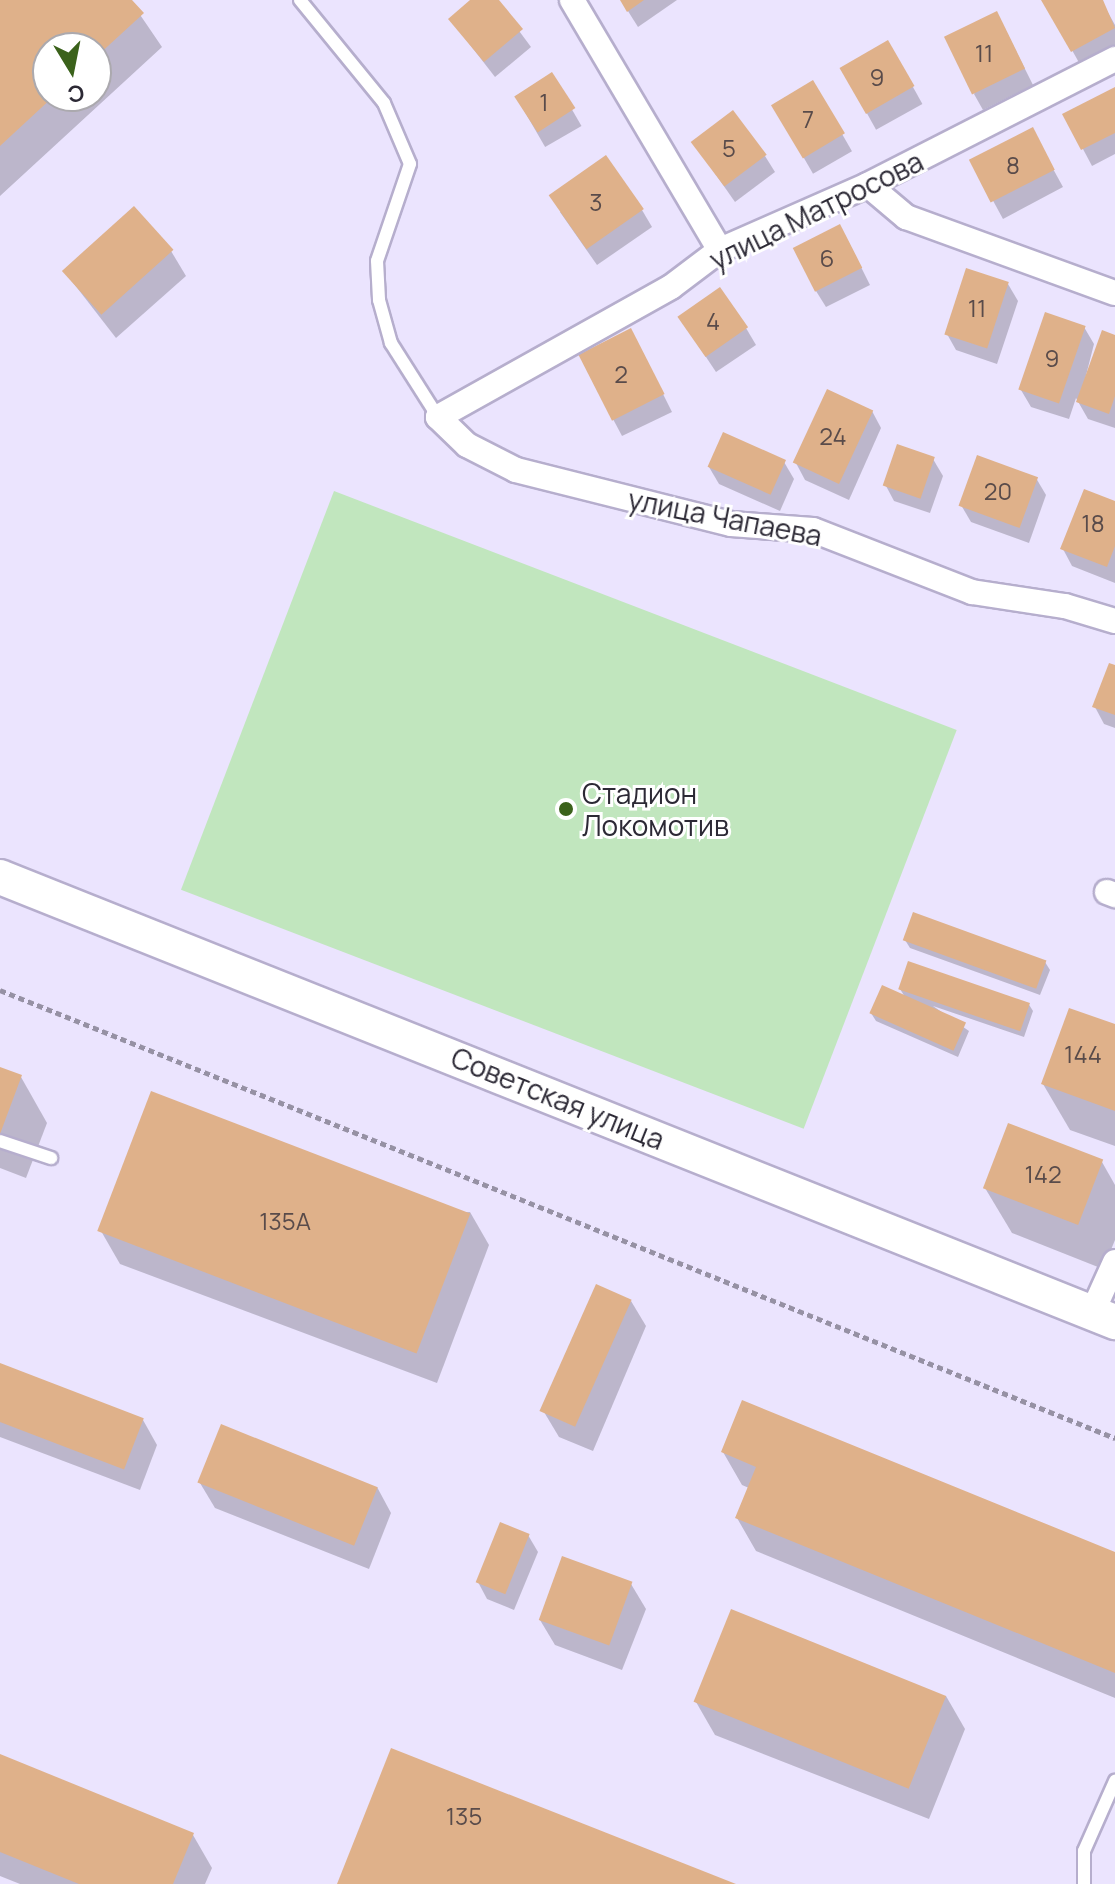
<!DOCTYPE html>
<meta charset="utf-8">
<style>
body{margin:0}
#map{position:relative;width:1115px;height:1884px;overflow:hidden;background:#ebe4fe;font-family:Manrope,sans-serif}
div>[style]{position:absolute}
.green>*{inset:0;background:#c1e6be;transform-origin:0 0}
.shadow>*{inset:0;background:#0003;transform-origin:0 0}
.building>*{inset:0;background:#dfb18a;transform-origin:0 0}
.path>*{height:5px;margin-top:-2.5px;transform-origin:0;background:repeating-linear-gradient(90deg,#9691a4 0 6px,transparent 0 10px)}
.roads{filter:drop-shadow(2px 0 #b6aecd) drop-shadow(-2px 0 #b6aecd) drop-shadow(0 2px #b6aecd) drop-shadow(0 -2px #b6aecd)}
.lane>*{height:12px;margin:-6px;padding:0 6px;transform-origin:6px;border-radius:6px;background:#fff}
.street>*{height:24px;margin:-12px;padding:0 12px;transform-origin:12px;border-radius:12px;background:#fff}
.secondary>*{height:34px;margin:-17px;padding:0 17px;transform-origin:17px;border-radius:17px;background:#fff}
.dots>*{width:22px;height:22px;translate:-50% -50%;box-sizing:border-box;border:4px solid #fff;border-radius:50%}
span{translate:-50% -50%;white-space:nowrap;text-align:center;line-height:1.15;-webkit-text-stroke:6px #fff;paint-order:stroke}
.number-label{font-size:24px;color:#594b4a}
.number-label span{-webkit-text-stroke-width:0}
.street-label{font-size:28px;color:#2c2935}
.poi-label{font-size:28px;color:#2c2935}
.left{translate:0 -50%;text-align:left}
.north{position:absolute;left:32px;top:32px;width:80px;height:80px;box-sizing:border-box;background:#fff;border:2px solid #aba9ae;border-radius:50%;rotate:170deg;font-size:22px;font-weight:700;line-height:32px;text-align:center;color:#2c2935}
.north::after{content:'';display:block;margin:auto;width:28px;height:36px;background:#3b621b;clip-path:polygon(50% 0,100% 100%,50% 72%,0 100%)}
</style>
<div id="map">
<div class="green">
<div style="left:334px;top:491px;width:667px;height:427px;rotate:21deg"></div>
</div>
<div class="shadow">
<div style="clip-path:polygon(evenodd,0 0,130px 0,162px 47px,0 196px,0 0,48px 48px,96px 48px,96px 96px,48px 96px,48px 48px)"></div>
<div style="clip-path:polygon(473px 0,496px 0,531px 47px,495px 77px,450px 19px)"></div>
<div style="clip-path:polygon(621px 0,677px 0,638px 27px)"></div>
<div style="clip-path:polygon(1044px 0,1101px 0,1115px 25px,1115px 50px,1082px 68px)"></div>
<div style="clip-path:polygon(1006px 31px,1033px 85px,983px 110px,974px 94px)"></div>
<div style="left:888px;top:42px;width:71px;height:53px;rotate:61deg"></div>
<div style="left:552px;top:75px;width:59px;height:42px;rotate:60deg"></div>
<div style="left:812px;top:82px;width:80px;height:45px;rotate:60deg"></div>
<div style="clip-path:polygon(1115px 90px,1115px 154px,1092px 166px,1065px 115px)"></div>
<div style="clip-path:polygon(693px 142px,765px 156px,775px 172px,735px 202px)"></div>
<div style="clip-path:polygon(1041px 147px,1063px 187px,1003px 219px,972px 162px)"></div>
<div style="clip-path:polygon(642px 210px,652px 227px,597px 265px,560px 212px)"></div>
<div style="clip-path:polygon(849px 243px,870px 285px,826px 307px,816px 291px)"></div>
<div style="clip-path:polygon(171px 251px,186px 276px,116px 338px,64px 271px)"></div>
<div style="clip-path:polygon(1008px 284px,1018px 301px,997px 364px,956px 350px,947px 334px)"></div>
<div style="clip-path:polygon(1084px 327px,1094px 344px,1081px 395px,1115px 337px,1115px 428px,1088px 419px,1076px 398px,1069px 419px,1031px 407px,1021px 390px)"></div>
<div style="clip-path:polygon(746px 328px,756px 345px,716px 372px,690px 333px)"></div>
<div style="clip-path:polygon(640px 348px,672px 412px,622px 436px,613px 419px)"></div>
<div style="clip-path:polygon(872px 411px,881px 428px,849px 500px,805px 480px,796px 463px)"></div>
<div style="clip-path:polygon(933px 459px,943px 476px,930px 513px,894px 501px,885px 484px)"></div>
<div style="clip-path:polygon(784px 462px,794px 479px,780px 511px,719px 484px,709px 467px)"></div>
<div style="clip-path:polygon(1036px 478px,1046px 495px,1029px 543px,971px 522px,961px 505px)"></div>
<div style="clip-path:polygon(1115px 503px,1115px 583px,1072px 566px,1063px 549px)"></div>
<div style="clip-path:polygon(1115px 667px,1115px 728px,1104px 724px,1095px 707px)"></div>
<div style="clip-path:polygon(905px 940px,1045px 962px,1050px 970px,1040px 995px,910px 948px)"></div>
<div style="clip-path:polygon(900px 989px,1028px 1003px,1033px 1011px,1024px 1037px,933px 1006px,969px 1031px,958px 1057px,876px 1021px,871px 1013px,905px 997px)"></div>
<div style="clip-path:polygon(1115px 1027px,1115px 1146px,1070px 1130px,1043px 1084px)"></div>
<div style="clip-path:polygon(0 1069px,21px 1077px,47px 1123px,26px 1178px,0 1168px)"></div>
<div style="clip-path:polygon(1102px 1162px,1115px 1185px,1115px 1240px,1103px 1269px,1012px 1233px,985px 1188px)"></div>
<div style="clip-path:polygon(470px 1212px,489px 1245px,437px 1383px,120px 1264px,101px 1231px)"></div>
<div style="clip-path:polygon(631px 1301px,646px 1326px,593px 1451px,559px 1437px,544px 1412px)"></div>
<div style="clip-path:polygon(0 1365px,143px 1420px,157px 1445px,140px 1490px,0 1437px)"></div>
<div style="clip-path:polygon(723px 1452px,1115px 1555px,1115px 1698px,756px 1551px,737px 1518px,749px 1488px,742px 1485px)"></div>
<div style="clip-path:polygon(200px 1483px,377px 1487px,391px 1513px,369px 1569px,215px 1508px)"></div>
<div style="clip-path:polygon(528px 1535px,538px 1552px,514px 1610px,487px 1599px,478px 1582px)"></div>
<div style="clip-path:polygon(631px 1584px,646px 1609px,622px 1670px,555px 1645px,540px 1620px)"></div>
<div style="clip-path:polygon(946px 1696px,965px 1729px,929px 1819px,715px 1735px,696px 1702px)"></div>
<div style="clip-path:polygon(0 1756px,193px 1835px,212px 1868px,205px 1884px,20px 1884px,0 1876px)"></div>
</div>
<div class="building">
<div style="clip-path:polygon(0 0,132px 0,144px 13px,96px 57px,96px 48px,48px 48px,48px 96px,54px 96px,0 146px)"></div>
<div style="clip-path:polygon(470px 0,499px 0,523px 29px,484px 62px,448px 19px)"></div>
<div style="clip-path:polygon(620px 0,644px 0,627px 12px)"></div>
<div style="clip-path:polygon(1041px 0,1103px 0,1115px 28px,1071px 52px)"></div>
<div style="left:997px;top:11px;width:64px;height:59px;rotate:64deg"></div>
<div style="left:888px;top:40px;width:53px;height:56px;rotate:60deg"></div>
<div style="left:552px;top:72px;width:43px;height:45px;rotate:57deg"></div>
<div style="left:813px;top:80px;width:62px;height:49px;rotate:59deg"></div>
<div style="clip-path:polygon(1115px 87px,1115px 133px,1081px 150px,1062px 114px)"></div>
<div style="left:733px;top:110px;width:56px;height:53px;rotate:53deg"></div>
<div style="left:1033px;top:127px;width:48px;height:72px;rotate:63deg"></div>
<div style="left:606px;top:155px;width:66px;height:70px;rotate:55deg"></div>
<div style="left:134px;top:206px;width:59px;height:97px;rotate:48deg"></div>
<div style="left:840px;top:224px;width:49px;height:53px;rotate:63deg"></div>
<div style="left:966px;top:268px;width:45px;height:70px;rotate:18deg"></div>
<div style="left:720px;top:287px;width:49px;height:52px;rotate:55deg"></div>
<div style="left:1045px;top:312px;width:43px;height:82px;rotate:19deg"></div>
<div style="left:631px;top:328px;width:74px;height:59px;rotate:63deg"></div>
<div style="clip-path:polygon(1102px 330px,1115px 335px,1115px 396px,1109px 414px,1076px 402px)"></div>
<div style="left:827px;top:389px;width:51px;height:81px;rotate:25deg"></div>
<div style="left:723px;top:432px;width:69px;height:38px;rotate:24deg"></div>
<div style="left:897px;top:444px;width:40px;height:44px;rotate:19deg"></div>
<div style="left:977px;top:455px;width:65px;height:54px;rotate:20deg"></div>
<div style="clip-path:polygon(1084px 489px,1115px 501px,1115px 546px,1107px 567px,1060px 549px)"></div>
<div style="clip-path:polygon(1109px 663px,1115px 665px,1115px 715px,1092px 707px)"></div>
<div style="left:913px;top:912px;width:142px;height:30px;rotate:20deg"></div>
<div style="left:908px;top:961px;width:129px;height:30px;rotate:19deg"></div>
<div style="left:882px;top:985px;width:92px;height:31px;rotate:24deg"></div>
<div style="clip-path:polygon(1069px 1008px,1115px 1024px,1115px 1111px,1041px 1084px)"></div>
<div style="clip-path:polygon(0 1067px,22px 1075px,0 1134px)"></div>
<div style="left:151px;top:1091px;width:342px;height:150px;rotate:21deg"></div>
<div style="left:1008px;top:1123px;width:102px;height:70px;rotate:21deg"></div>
<div style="left:596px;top:1284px;width:39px;height:139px;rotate:24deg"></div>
<div style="left:0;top:1363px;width:154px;height:55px;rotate:21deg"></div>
<div style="clip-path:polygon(742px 1400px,1115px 1552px,1115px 1673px,735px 1518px,756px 1467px,721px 1452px)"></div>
<div style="left:221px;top:1424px;width:169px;height:63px;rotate:22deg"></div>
<div style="left:500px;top:1522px;width:32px;height:65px;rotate:22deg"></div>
<div style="left:562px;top:1556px;width:75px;height:68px;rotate:20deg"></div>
<div style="left:731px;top:1609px;width:232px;height:100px;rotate:22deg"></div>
<div style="clip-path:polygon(391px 1748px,736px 1884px,337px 1884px)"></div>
<div style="clip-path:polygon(0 1754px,194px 1833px,173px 1884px,79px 1884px,0 1852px)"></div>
</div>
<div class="path">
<div style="left:0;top:990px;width:1202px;rotate:21.89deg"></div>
</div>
<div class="roads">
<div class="lane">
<div style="left:300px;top:0;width:133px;rotate:50.8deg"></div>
<div style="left:384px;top:103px;width:66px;rotate:66.9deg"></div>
<div style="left:410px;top:164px;width:102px;rotate:108.8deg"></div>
<div style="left:377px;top:261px;width:39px;rotate:87deg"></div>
<div style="left:379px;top:300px;width:45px;rotate:74.4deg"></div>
<div style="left:391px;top:343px;width:88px;rotate:57.6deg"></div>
<div style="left:0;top:1141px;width:54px;rotate:18.4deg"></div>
<div style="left:1084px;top:1884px;width:33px;rotate:-90deg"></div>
<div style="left:1084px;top:1851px;width:77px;rotate:-66.1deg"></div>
</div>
<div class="street">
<div style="left:572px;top:0;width:291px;rotate:59.4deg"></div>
<div style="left:1115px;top:59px;width:277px;rotate:153deg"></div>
<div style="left:868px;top:185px;width:162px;rotate:156.3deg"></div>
<div style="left:720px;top:250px;width:61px;rotate:142.9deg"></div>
<div style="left:671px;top:287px;width:267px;rotate:150.8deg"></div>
<div style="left:438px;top:417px;width:40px;rotate:44deg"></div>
<div style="left:467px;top:445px;width:55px;rotate:27deg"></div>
<div style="left:516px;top:470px;width:222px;rotate:14.1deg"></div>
<div style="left:731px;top:524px;width:82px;rotate:4.2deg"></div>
<div style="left:813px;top:530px;width:171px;rotate:21.3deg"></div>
<div style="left:972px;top:592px;width:94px;rotate:8.6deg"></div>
<div style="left:1065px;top:606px;width:52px;rotate:16.7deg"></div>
<div style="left:868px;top:185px;width:50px;rotate:40.1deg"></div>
<div style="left:906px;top:217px;width:222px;rotate:20deg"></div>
<div style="left:1107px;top:892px;width:9px;rotate:21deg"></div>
<div style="left:1092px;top:1313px;width:56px;rotate:-65.7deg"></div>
</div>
<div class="secondary">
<div style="left:0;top:877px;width:1201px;rotate:21.76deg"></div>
</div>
</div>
<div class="dots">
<div style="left:566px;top:809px;background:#3b621b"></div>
</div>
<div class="number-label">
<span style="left:984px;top:53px">11</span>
<span style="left:877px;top:77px">9</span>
<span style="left:544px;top:102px">1</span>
<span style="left:808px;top:119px">7</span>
<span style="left:729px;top:148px">5</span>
<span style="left:1013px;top:165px">8</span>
<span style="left:596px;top:202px">3</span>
<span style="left:827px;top:258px">6</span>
<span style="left:977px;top:308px">11</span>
<span style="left:713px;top:321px">4</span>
<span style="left:1052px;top:358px">9</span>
<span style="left:621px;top:374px">2</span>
<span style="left:833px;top:436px">24</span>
<span style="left:998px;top:491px">20</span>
<span style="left:1093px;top:523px">18</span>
<span style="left:1083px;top:1054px">144</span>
<span style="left:1043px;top:1174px">142</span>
<span style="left:285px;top:1221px">135А</span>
<span style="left:464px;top:1816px">135</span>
</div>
<div class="street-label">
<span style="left:816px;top:210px;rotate:-26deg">улица Матросова</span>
<span style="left:725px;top:517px;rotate:11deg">улица Чапаева</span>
<span style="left:558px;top:1098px;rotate:22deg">Советская улица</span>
</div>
<div class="poi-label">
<span class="left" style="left:582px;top:809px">Стадион<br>Локомотив</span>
</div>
<div class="north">С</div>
</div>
